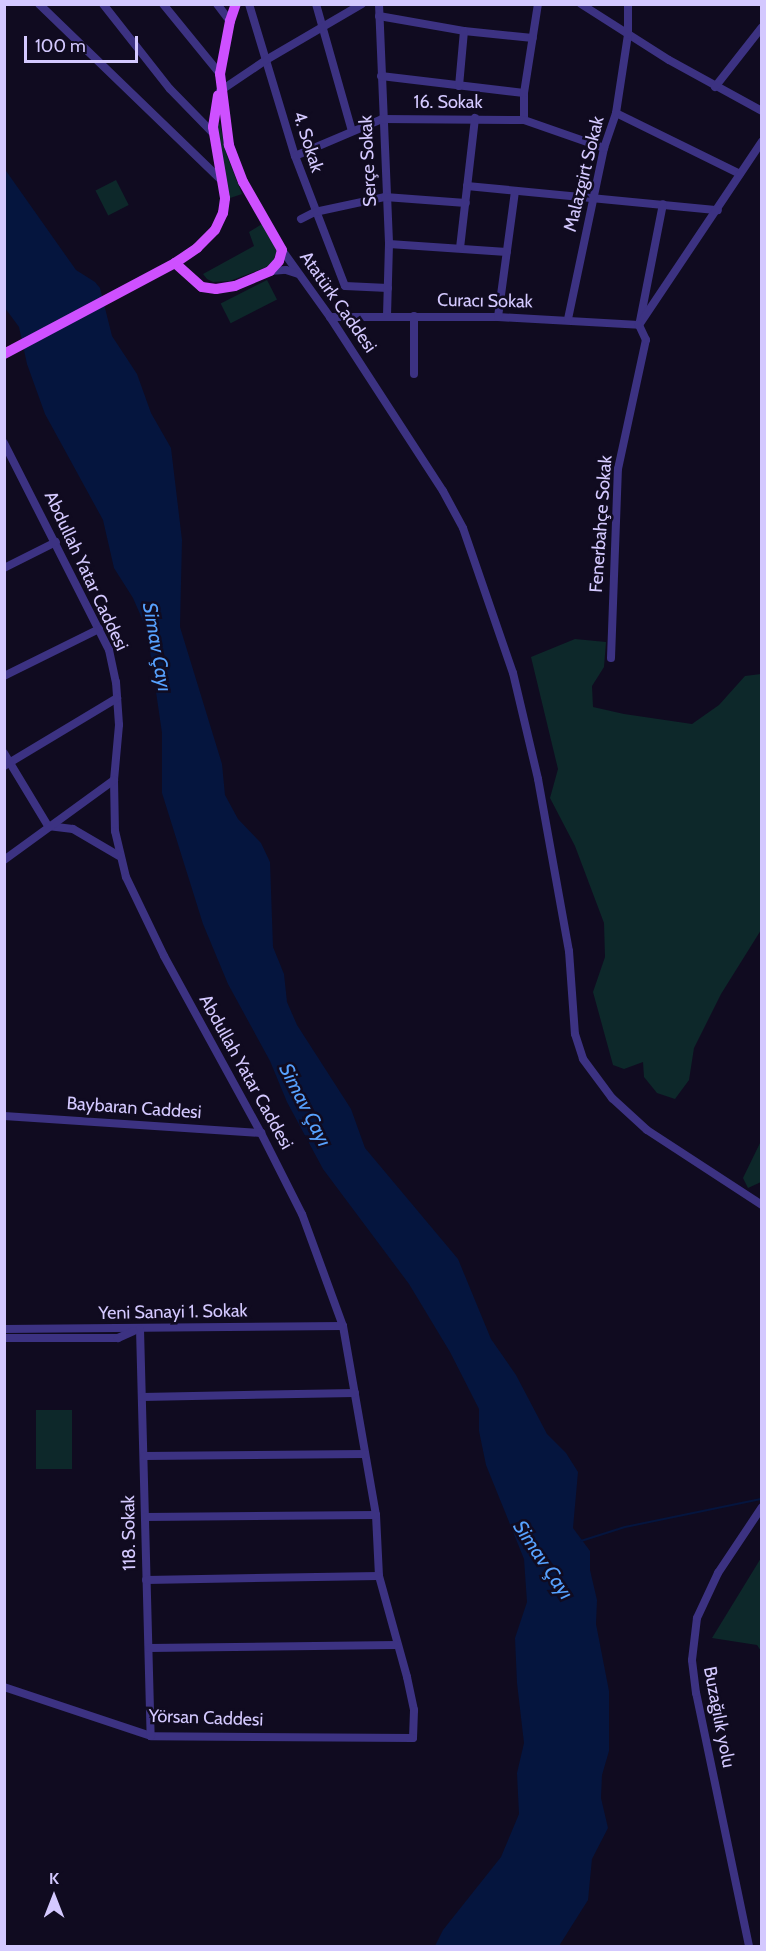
<!DOCTYPE html>
<meta charset="utf-8">
<style>
body{margin:0}
#map{position:relative;width:766px;height:1951px;overflow:hidden;background:#100b20;font-family:Cabin,sans-serif}
div>[style]{position:absolute}
.green>*{inset:0;background:#0d282a;transform-origin:0 0}
.water>*{inset:0;background:#05153e}
.stream>*{height:2px;margin:-1px;padding:0 1px;transform-origin:1px;border-radius:1px;background:#05153e}
.minor>*{height:8px;margin:-4px;padding:0 4px;transform-origin:4px;border-radius:4px;background:#3c3282}
.major>*{height:10px;margin:-5px;padding:0 5px;transform-origin:5px;border-radius:5px;background:#ce50ff}
span{translate:-50% -50%;white-space:nowrap;text-align:center;line-height:1.15;-webkit-text-stroke:5px #100b20;paint-order:stroke}
.street-label{font-size:18px;color:#d4c9ff}
.water-label{font-size:20px;color:#57a2ff;font-style:italic}
.frame{position:absolute;inset:0;border:6px solid #d4c9ff;pointer-events:none}
.north{position:absolute;left:24px;top:1867px;width:60px;height:60px;-webkit-text-stroke:4px #100b20;paint-order:stroke;rotate:0deg;font-size:16px;font-weight:700;line-height:24px;text-align:center;color:#d4c9ff}
.north::after{content:'';display:block;margin:auto;width:21px;height:27px;background:#d4c9ff;clip-path:polygon(50% 0,100% 100%,50% 72%,0 100%)}
.scale{position:absolute;left:24px;top:36px;width:114px;height:27px;box-sizing:border-box;border:3px solid #d4c9ff;border-top:0;padding-left:8px;font-size:18px;line-height:21px;white-space:nowrap;color:#d4c9ff;-webkit-text-stroke:4px #100b20;paint-order:stroke}
</style>
<div id="map">
<div class="green">
<div style="clip-path:polygon(220px 124px,227px 156px,242px 194px,230px 198px,221px 162px,216px 125px)"></div>
<div style="left:116px;top:180px;width:28px;height:23px;rotate:63deg"></div>
<div style="clip-path:polygon(262px 224px,277px 250px,272px 265px,230px 281px,213px 282px,207px 279px,203px 274px,254px 246px,249px 232px)"></div>
<div style="left:267px;top:280px;width:22px;height:52px;rotate:63deg"></div>
<div style="clip-path:polygon(575px 639px,606px 642px,604px 667px,592px 686px,593px 707px,624px 714px,692px 724px,719px 705px,745px 676px,761px 674px,761px 930px,721px 994px,694px 1048px,689px 1080px,675px 1099px,657px 1093px,644px 1077px,643px 1062px,624px 1069px,613px 1065px,593px 992px,605px 957px,604px 923px,575px 846px,550px 798px,558px 769px,531px 657px)"></div>
<div style="clip-path:polygon(761px 1141px,761px 1182px,748px 1188px,743px 1178px)"></div>
<div style="left:36px;top:1410px;width:36px;height:59px"></div>
<div style="clip-path:polygon(761px 1558px,761px 1651px,757px 1645px,712px 1638px)"></div>
</div>
<div class="water">
<div style="clip-path:polygon(4px 168px,76px 270px,95px 282px,100px 288px,112px 336px,137px 374px,151px 413px,171px 448px,182px 540px,180px 627px,222px 764px,225px 795px,238px 819px,261px 843px,270px 862px,273px 947px,284px 974px,287px 1002px,297px 1025px,351px 1109px,365px 1148px,458px 1259px,491px 1339px,516px 1375px,547px 1434px,566px 1453px,578px 1472px,573px 1528px,590px 1551px,590px 1570px,597px 1600px,596px 1624px,609px 1691px,609px 1751px,602px 1775px,601px 1798px,608px 1828px,592px 1859px,588px 1900px,559px 1946px,435px 1946px,443px 1930px,501px 1857px,519px 1814px,517px 1773px,524px 1743px,517px 1683px,515px 1638px,527px 1602px,524px 1559px,486px 1465px,479px 1431px,479px 1409px,450px 1352px,409px 1284px,323px 1169px,287px 1102px,270px 1061px,228px 984px,203px 924px,162px 793px,162px 733px,147px 630px,133px 598px,114px 568px,103px 520px,45px 414px,27px 364px,19px 327px,5px 308px)"></div>
</div>
<div class="stream">
<div style="left:581px;top:1541px;width:46px;rotate:-17.7deg"></div>
<div style="left:625px;top:1527px;width:140px;rotate:-11.6deg"></div>
</div>
<div class="minor">
<div style="left:39px;top:4px;width:253px;rotate:44deg"></div>
<div style="left:103px;top:4px;width:108px;rotate:51.8deg"></div>
<div style="left:170px;top:89px;width:62px;rotate:45.7deg"></div>
<div style="left:163px;top:4px;width:90px;rotate:50.8deg"></div>
<div style="left:217px;top:4px;width:21px;rotate:53deg"></div>
<div style="left:249px;top:4px;width:159px;rotate:73.2deg"></div>
<div style="left:295px;top:156px;width:139px;rotate:69deg"></div>
<div style="left:345px;top:286px;width:43px;rotate:2.7deg"></div>
<div style="left:316px;top:4px;width:132px;rotate:74.2deg"></div>
<div style="left:379px;top:4px;width:240px;rotate:87.6deg"></div>
<div style="left:389px;top:244px;width:71px;rotate:91.6deg"></div>
<div style="left:581px;top:4px;width:104px;rotate:32.5deg"></div>
<div style="left:669px;top:60px;width:106px;rotate:28.7deg"></div>
<div style="left:379px;top:16px;width:86px;rotate:10deg"></div>
<div style="left:464px;top:31px;width:69px;rotate:5.8deg"></div>
<div style="left:381px;top:76px;width:144px;rotate:6.8deg"></div>
<div style="left:459px;top:86px;width:55px;rotate:-84.8deg"></div>
<div style="left:715px;top:87px;width:76px;rotate:-51.9deg"></div>
<div style="left:220px;top:91px;width:55px;rotate:-34deg"></div>
<div style="left:266px;top:60px;width:111px;rotate:-30.3deg"></div>
<div style="left:616px;top:113px;width:138px;rotate:26.2deg"></div>
<div style="left:524px;top:120px;width:27px;rotate:-90deg"></div>
<div style="left:524px;top:93px;width:90px;rotate:-81.1deg"></div>
<div style="left:295px;top:156px;width:95px;rotate:-23deg"></div>
<div style="left:382px;top:119px;width:142px;rotate:0.4deg"></div>
<div style="left:524px;top:120px;width:85px;rotate:19.3deg"></div>
<div style="left:467px;top:186px;width:252px;rotate:5.5deg"></div>
<div style="left:301px;top:219px;width:16px;rotate:-27deg"></div>
<div style="left:315px;top:212px;width:72px;rotate:-12.1deg"></div>
<div style="left:385px;top:197px;width:81px;rotate:4.2deg"></div>
<div style="left:389px;top:244px;width:118px;rotate:3.9deg"></div>
<div style="left:460px;top:248px;width:131px;rotate:-83.4deg"></div>
<div style="left:282px;top:250px;width:82px;rotate:54.4deg"></div>
<div style="left:330px;top:317px;width:207px;rotate:57deg"></div>
<div style="left:443px;top:491px;width:42px;rotate:61.6deg"></div>
<div style="left:463px;top:528px;width:153px;rotate:71deg"></div>
<div style="left:513px;top:673px;width:109px;rotate:76.7deg"></div>
<div style="left:538px;top:779px;width:175px;rotate:79.8deg"></div>
<div style="left:569px;top:951px;width:83px;rotate:85.9deg"></div>
<div style="left:575px;top:1034px;width:26px;rotate:72deg"></div>
<div style="left:583px;top:1059px;width:49px;rotate:53.4deg"></div>
<div style="left:612px;top:1098px;width:47px;rotate:42.4deg"></div>
<div style="left:647px;top:1130px;width:137px;rotate:33.1deg"></div>
<div style="left:270px;top:271px;width:16px;rotate:-4deg"></div>
<div style="left:286px;top:270px;width:13px;rotate:18deg"></div>
<div style="left:414px;top:316px;width:58px;rotate:90deg"></div>
<div style="left:330px;top:317px;width:168px"></div>
<div style="left:498px;top:317px;width:141px;rotate:3.2deg"></div>
<div style="left:498px;top:317px;width:127px;rotate:-82.3deg"></div>
<div style="left:568px;top:319px;width:175px;rotate:-78.1deg"></div>
<div style="left:604px;top:148px;width:37px;rotate:-71deg"></div>
<div style="left:616px;top:113px;width:79px;rotate:-81.3deg"></div>
<div style="left:628px;top:35px;width:31px;rotate:-90deg"></div>
<div style="left:640px;top:321px;width:119px;rotate:-78.9deg"></div>
<div style="left:639px;top:325px;width:221px;rotate:-56.2deg"></div>
<div style="left:4px;top:443px;width:232px;rotate:63.1deg"></div>
<div style="left:109px;top:650px;width:33px;rotate:78deg"></div>
<div style="left:116px;top:682px;width:43px;rotate:86deg"></div>
<div style="left:119px;top:725px;width:55px;rotate:95.2deg"></div>
<div style="left:114px;top:780px;width:51px;rotate:88.9deg"></div>
<div style="left:115px;top:831px;width:47px;rotate:76.6deg"></div>
<div style="left:126px;top:877px;width:88px;rotate:64.3deg"></div>
<div style="left:164px;top:956px;width:202px;rotate:61.3deg"></div>
<div style="left:261px;top:1133px;width:91px;rotate:63.2deg"></div>
<div style="left:302px;top:1214px;width:119px;rotate:69.9deg"></div>
<div style="left:343px;top:1326px;width:192px;rotate:80.1deg"></div>
<div style="left:376px;top:1515px;width:61px;rotate:87.2deg"></div>
<div style="left:379px;top:1576px;width:105px;rotate:74.5deg"></div>
<div style="left:407px;top:1677px;width:34px;rotate:78deg"></div>
<div style="left:414px;top:1710px;width:28px;rotate:92deg"></div>
<div style="left:413px;top:1738px;width:262px;rotate:-179.6deg"></div>
<div style="left:151px;top:1736px;width:155px;rotate:-161.6deg"></div>
<div style="left:4px;top:568px;width:58px;rotate:-26.6deg"></div>
<div style="left:611px;top:658px;width:189px;rotate:-87.9deg"></div>
<div style="left:618px;top:469px;width:132px;rotate:-77.8deg"></div>
<div style="left:646px;top:340px;width:17px;rotate:-115deg"></div>
<div style="left:4px;top:676px;width:106px;rotate:-26.3deg"></div>
<div style="left:4px;top:753px;width:85px;rotate:58.9deg"></div>
<div style="left:48px;top:826px;width:25px;rotate:7deg"></div>
<div style="left:73px;top:829px;width:53px;rotate:30.4deg"></div>
<div style="left:4px;top:766px;width:132px;rotate:-31deg"></div>
<div style="left:4px;top:860px;width:136px;rotate:-36deg"></div>
<div style="left:4px;top:1116px;width:258px;rotate:3.8deg"></div>
<div style="left:4px;top:1329px;width:339px;rotate:-0.5deg"></div>
<div style="left:140px;top:1329px;width:407px;rotate:88.5deg"></div>
<div style="left:4px;top:1338px;width:114px"></div>
<div style="left:118px;top:1338px;width:17px;rotate:-24deg"></div>
<div style="left:142px;top:1397px;width:213px;rotate:-1.1deg"></div>
<div style="left:144px;top:1456px;width:221px;rotate:-0.5deg"></div>
<div style="left:145px;top:1517px;width:231px;rotate:-0.5deg"></div>
<div style="left:146px;top:1580px;width:233px;rotate:-1deg"></div>
<div style="left:149px;top:1648px;width:248px;rotate:-0.7deg"></div>
<div style="left:749px;top:1946px;width:258px;rotate:-101.8deg"></div>
<div style="left:696px;top:1693px;width:33px;rotate:-97deg"></div>
<div style="left:692px;top:1660px;width:42px;rotate:-83.2deg"></div>
<div style="left:697px;top:1618px;width:50px;rotate:-65deg"></div>
<div style="left:718px;top:1573px;width:79px;rotate:-56.3deg"></div>
</div>
<div class="major">
<div style="left:175px;top:263px;width:36px;rotate:42deg"></div>
<div style="left:202px;top:287px;width:14px;rotate:8deg"></div>
<div style="left:216px;top:289px;width:19px;rotate:-9deg"></div>
<div style="left:235px;top:286px;width:38px;rotate:-23deg"></div>
<div style="left:270px;top:271px;width:13px;rotate:-48deg"></div>
<div style="left:279px;top:261px;width:11px;rotate:-75deg"></div>
<div style="left:282px;top:250px;width:78px;rotate:-119.8deg"></div>
<div style="left:243px;top:182px;width:40px;rotate:-111deg"></div>
<div style="left:229px;top:145px;width:72px;rotate:-97.2deg"></div>
<div style="left:220px;top:74px;width:54px;rotate:-79.3deg"></div>
<div style="left:230px;top:21px;width:18px;rotate:-71deg"></div>
<div style="left:4px;top:354px;width:194px;rotate:-28deg"></div>
<div style="left:175px;top:263px;width:27px;rotate:-34deg"></div>
<div style="left:197px;top:248px;width:25px;rotate:-45deg"></div>
<div style="left:215px;top:230px;width:19px;rotate:-65deg"></div>
<div style="left:223px;top:213px;width:15px;rotate:-82deg"></div>
<div style="left:225px;top:198px;width:72px;rotate:-99.6deg"></div>
<div style="left:213px;top:127px;width:32px;rotate:-81deg"></div>
</div>
<div class="street-label">
<span style="left:448px;top:102px">16. Sokak</span>
<span style="left:308px;top:142px;rotate:72deg">4. Sokak</span>
<span style="left:368px;top:161px;rotate:-93deg">Serçe Sokak</span>
<span style="left:584px;top:174px;rotate:-76deg">Malazgirt Sokak</span>
<span style="left:485px;top:301px;rotate:1deg">Curacı Sokak</span>
<span style="left:338px;top:302px;rotate:55deg">Atatürk Caddesi</span>
<span style="left:601px;top:524px;rotate:-86deg">Fenerbahçe Sokak</span>
<span style="left:86px;top:571px;rotate:65deg">Abdullah Yatar Caddesi</span>
<span style="left:246px;top:1072px;rotate:61deg">Abdullah Yatar Caddesi</span>
<span style="left:134px;top:1108px;rotate:4deg">Baybaran Caddesi</span>
<span style="left:173px;top:1312px;rotate:-1deg">Yeni Sanayi 1. Sokak</span>
<span style="left:129px;top:1533px;rotate:-91deg">118. Sokak</span>
<span style="left:719px;top:1717px;rotate:79deg">Buzağılık yolu</span>
<span style="left:206px;top:1718px;rotate:2deg">Yörsan Caddesi</span>
</div>
<div class="water-label">
<span style="left:157px;top:647px;rotate:80deg">Simav Çayı</span>
<span style="left:305px;top:1105px;rotate:63deg">Simav Çayı</span>
<span style="left:543px;top:1560px;rotate:56deg">Simav Çayı</span>
</div>
<div class="frame"></div>
<div class="north">K</div>
<div class="scale">100 m</div>
</div>
